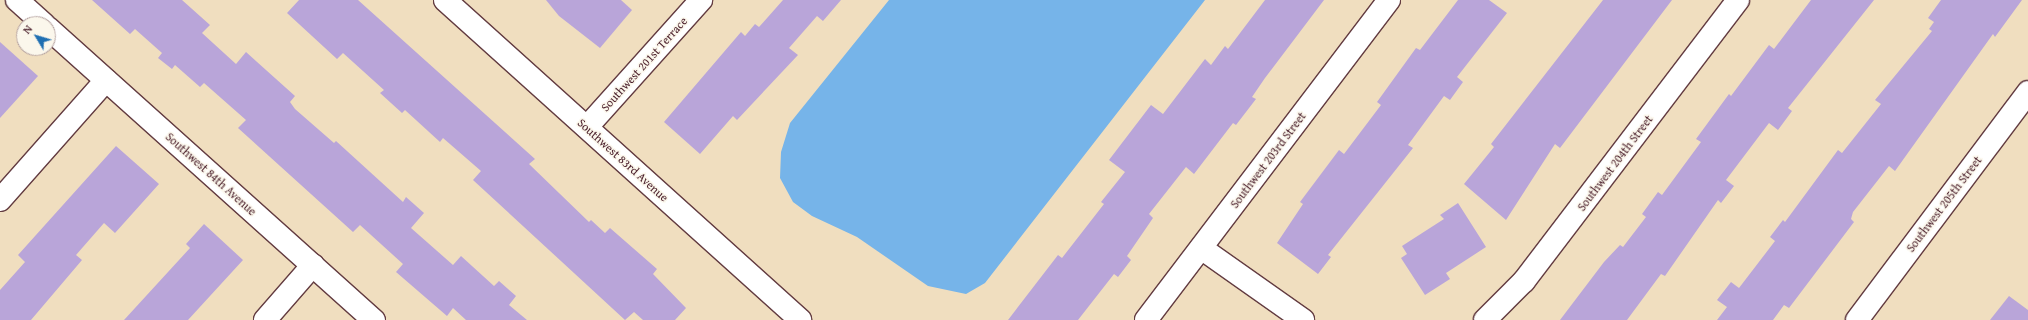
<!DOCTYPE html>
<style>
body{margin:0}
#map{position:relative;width:2028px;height:320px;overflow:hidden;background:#f0debf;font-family:"Gentium Book Plus",serif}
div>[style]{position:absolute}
.water>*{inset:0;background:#76b4e9}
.building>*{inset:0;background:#b9a5d9}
.roads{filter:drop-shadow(1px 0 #633c41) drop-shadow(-1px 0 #633c41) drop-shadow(0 1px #633c41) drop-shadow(0 -1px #633c41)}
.street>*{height:22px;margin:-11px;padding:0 11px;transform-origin:11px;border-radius:11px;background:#fff}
.secondary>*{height:22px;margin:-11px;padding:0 11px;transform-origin:11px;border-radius:11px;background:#fff}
span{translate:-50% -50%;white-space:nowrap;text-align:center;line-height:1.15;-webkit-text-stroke:3px #fbf7ec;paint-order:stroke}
.street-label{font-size:12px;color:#4a1f2b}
.north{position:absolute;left:16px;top:16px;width:40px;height:40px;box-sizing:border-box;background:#fbf7ec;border:1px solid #b4a19f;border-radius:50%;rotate:308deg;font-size:11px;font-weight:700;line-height:16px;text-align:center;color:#4a1f2b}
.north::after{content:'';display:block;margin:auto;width:14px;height:18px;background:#1f6fb2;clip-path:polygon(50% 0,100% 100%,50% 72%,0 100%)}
</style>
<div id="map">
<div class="water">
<div style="clip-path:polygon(889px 0,1205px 0,985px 283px,966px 294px,928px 286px,857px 237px,812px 216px,793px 202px,780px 178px,781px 152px,790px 123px)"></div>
</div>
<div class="building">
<div style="clip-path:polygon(92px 0,182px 0,210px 25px,202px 33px,236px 64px,246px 52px,295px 96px,290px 102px,295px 109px,334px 143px,336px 141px,403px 202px,406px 197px,424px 213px,411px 228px,453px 265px,461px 256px,494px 286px,499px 281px,516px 296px,509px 305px,527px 320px,466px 320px,453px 308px,447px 316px,396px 272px,403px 264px,360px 225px,353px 232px,238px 128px,246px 120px,204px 83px,200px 87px,175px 65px,172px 69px,158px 58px,162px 53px,135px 29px,130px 34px)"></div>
<div style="clip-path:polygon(299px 0,358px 0,535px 159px,529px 164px,589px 222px,591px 220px,605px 233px,610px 228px,657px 269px,653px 274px,686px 308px,675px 320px,643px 320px,634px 312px,625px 320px,473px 180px,481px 171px,443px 138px,440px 142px,405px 110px,402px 113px,380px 93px,384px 90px,343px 53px,337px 59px,287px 13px)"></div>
<div style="clip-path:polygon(546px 0,621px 0,632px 10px,600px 48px,559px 16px)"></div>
<div style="clip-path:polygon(783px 0,841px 0,823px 21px,817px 16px,789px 48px,798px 55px,737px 120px,733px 116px,700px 154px,664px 122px,741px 32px,745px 36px,755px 24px,759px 27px)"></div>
<div style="clip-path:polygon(1265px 0,1324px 0,1265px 78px,1252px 97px,1256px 99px,1236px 125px,1233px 123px,1194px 174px,1186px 167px,1149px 214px,1153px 218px,1127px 256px,1131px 260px,1118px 277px,1114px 274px,1078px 320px,1008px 320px,1058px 255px,1062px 258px,1104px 204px,1101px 202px,1125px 172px,1109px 160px,1151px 105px,1163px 114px,1205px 59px,1211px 65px,1225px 46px,1228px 49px)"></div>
<div style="clip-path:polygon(1458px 0,1489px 0,1507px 13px,1457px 77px,1463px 82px,1450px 100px,1444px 96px,1408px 145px,1413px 148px,1328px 255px,1331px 257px,1318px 274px,1277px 243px,1303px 204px,1300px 202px,1339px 150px,1344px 154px,1381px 105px,1377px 102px,1416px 48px,1420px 50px)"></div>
<div style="clip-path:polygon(1603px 0,1672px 0,1560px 148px,1555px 144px,1506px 220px,1464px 184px,1494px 147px,1491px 144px)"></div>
<div style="clip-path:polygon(1811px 0,1874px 0,1788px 108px,1792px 111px,1778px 130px,1769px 123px,1726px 180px,1734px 186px,1721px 203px,1718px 200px,1665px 276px,1661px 274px,1627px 320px,1560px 320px,1604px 262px,1620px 245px,1623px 247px,1646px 217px,1642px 214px,1658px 192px,1662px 195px,1701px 142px,1696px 139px,1729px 94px,1731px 96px,1769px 45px,1774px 49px)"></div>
<div style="clip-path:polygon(1941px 0,2022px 0,1995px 37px,1993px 34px,1895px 171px,1889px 166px,1853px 212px,1851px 219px,1854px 222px,1789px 308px,1784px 305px,1773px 320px,1717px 320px,1727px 307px,1717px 300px,1731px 282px,1739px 288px,1775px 241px,1770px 237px,1783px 220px,1785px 222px,1838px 150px,1842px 153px,1881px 104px,1875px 100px,1932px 31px,1929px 29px,1934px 22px,1928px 18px)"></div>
<div style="clip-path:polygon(0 42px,38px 76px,0 118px)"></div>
<div style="clip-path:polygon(116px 146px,159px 184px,115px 233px,104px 223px,76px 255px,82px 260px,31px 320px,0 320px,0 290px,25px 262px,18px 255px)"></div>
<div style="clip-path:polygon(1458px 203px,1486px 247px,1446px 273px,1450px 279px,1425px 295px,1401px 258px,1407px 254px,1402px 246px,1444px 219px,1440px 215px)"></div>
<div style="clip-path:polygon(204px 224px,243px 260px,188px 320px,124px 320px,190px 248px,186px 244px)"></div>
<div style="clip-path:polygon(2009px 296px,2028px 310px,2028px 320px,1990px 320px)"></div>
</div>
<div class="roads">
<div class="street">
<div style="left:17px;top:0;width:36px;rotate:42deg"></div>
<div style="left:48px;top:28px;width:438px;rotate:41.9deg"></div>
<div style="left:587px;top:127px;width:171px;rotate:-48.1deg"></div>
<div style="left:0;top:200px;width:160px;rotate:-48.5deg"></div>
<div style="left:1201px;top:248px;width:125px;rotate:35.2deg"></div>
<div style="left:265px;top:320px;width:73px;rotate:-48.9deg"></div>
<div style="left:1146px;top:320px;width:402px;rotate:-52.8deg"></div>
<div style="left:1485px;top:320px;width:55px;rotate:-45deg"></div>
<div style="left:1524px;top:281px;width:353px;rotate:-52.7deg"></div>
</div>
<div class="secondary">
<div style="left:445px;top:0;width:478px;rotate:42deg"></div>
<div style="left:1857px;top:320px;width:285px;rotate:-53.1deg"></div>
</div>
</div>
<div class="street-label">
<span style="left:644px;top:64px;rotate:-48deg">Southwest 201st Terrace</span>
<span style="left:623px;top:160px;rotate:42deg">Southwest 83rd Avenue</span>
<span style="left:1268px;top:160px;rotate:-53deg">Southwest 203rd Street</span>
<span style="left:1615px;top:163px;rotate:-53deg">Southwest 204th Street</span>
<span style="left:211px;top:174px;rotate:42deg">Southwest 84th Avenue</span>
<span style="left:1944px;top:204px;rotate:-53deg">Southwest 205th Street</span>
</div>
<div class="north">N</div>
</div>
